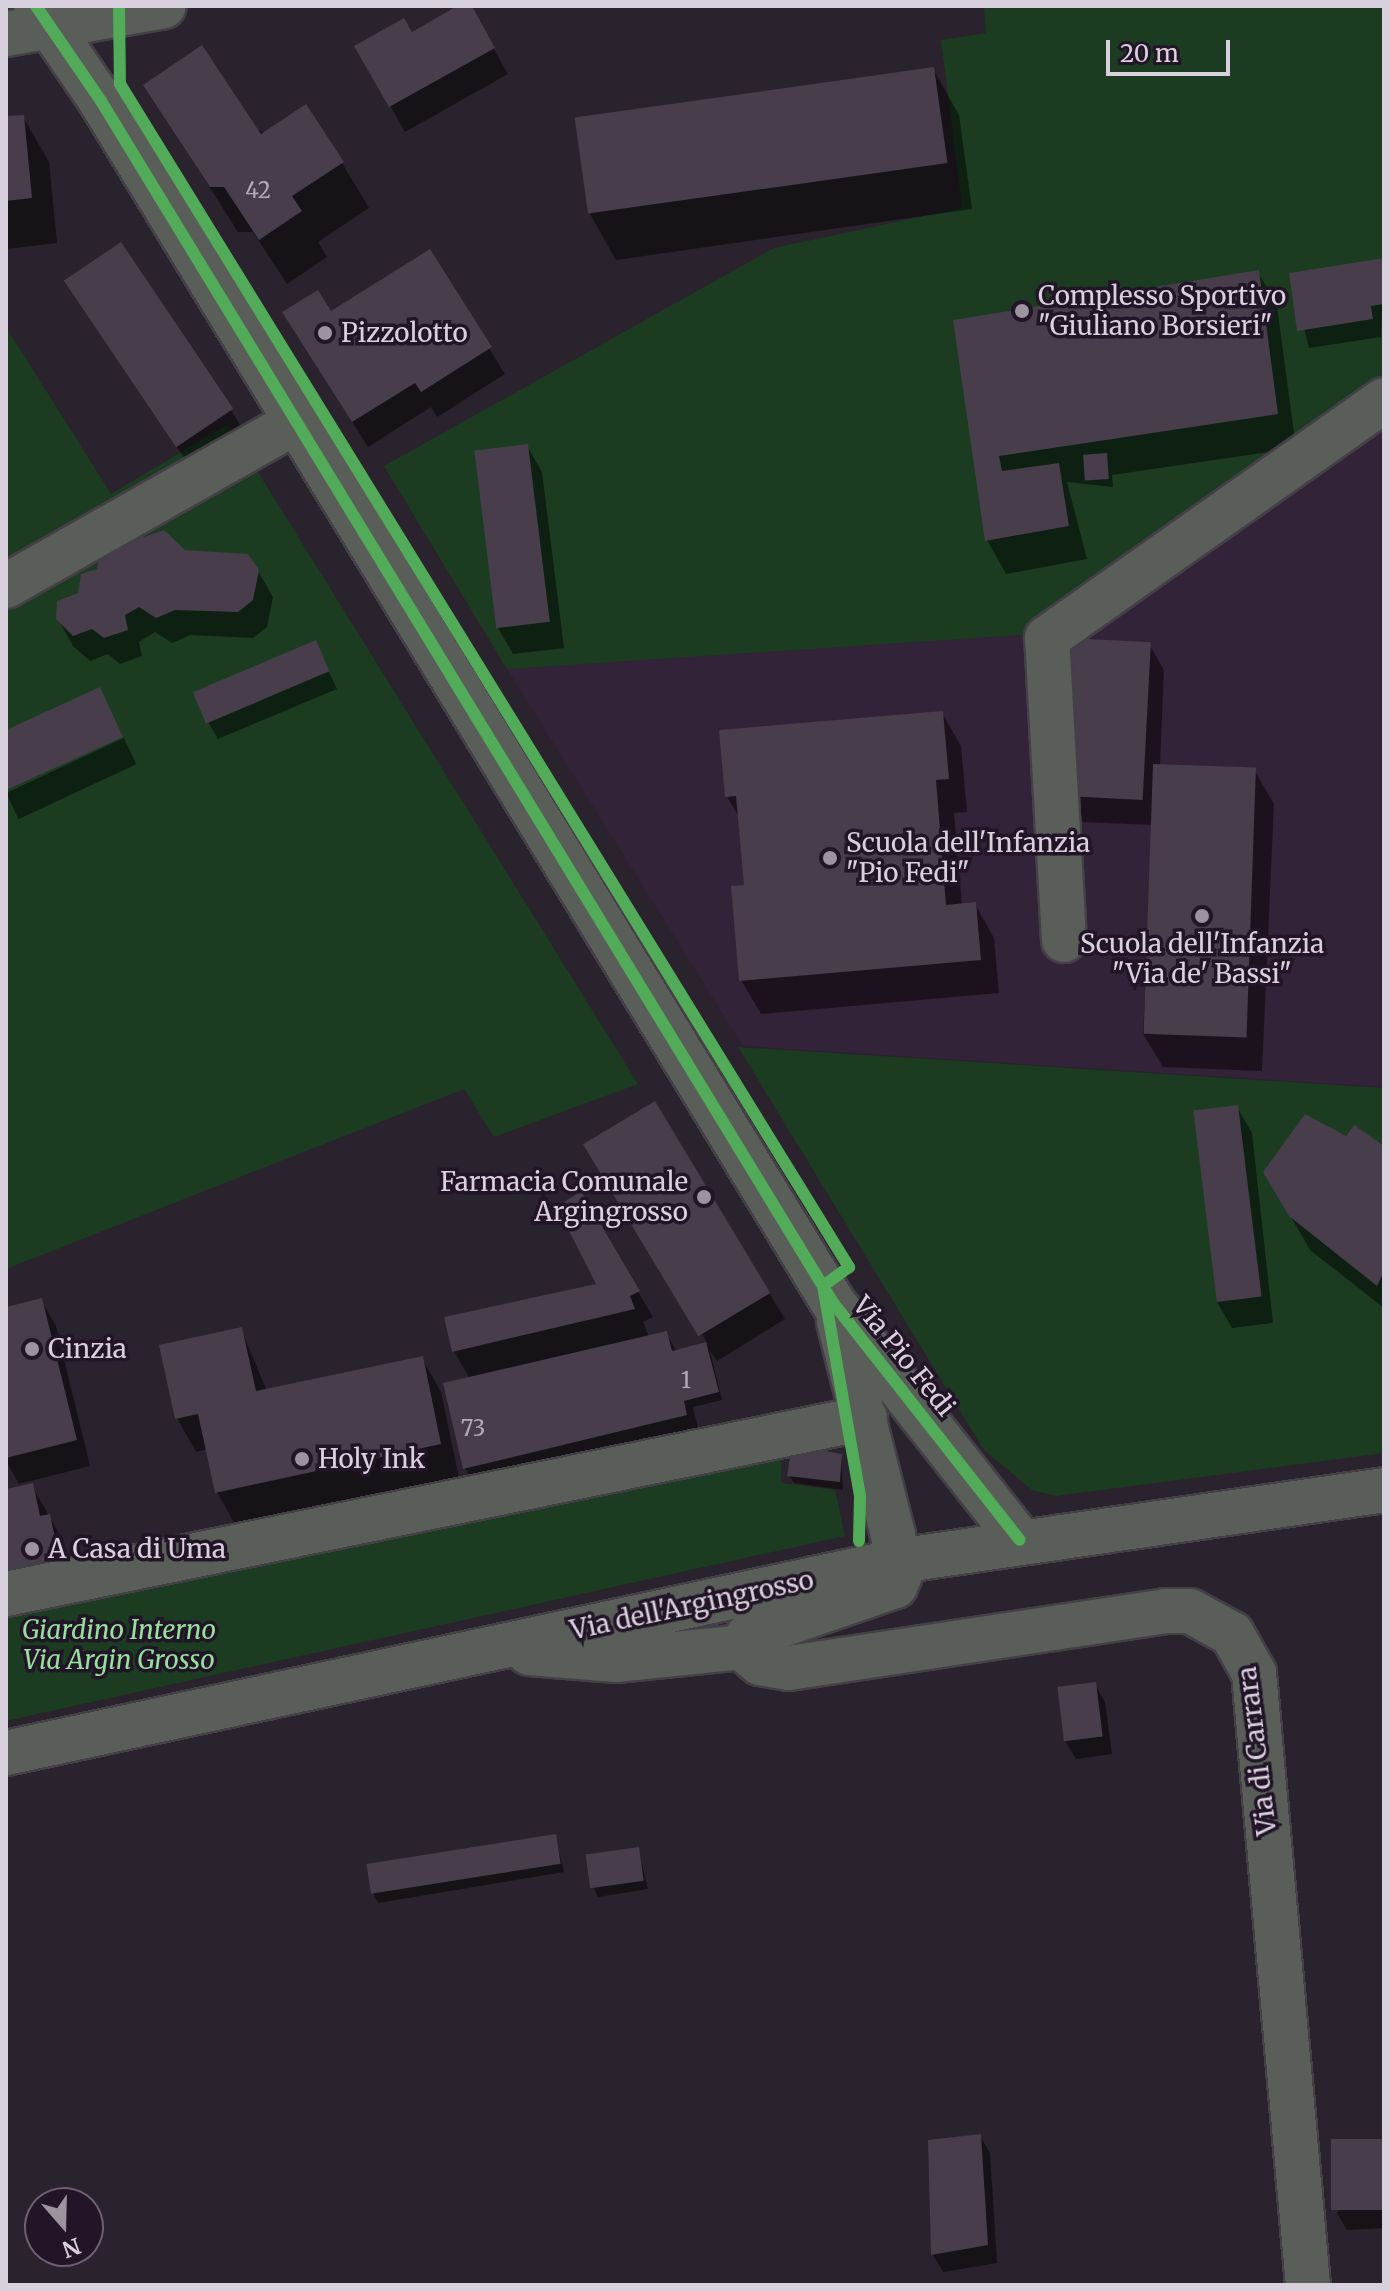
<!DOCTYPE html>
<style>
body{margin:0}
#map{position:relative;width:1390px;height:2291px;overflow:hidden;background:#2a222d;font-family:Merriweather,serif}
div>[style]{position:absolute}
.built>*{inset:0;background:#332339}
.green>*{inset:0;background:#1c3c21}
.shadow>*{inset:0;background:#0007;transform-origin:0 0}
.building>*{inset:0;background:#473d4b;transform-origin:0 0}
.roads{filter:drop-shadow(2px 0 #453f48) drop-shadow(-2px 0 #453f48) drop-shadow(0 2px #453f48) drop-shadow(0 -2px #453f48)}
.minor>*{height:44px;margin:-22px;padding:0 22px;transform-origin:22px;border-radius:22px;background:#595e59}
.cycleway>*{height:12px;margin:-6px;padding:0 6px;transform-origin:6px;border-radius:6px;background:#51ab58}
.dots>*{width:22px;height:22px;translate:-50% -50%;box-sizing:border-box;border:4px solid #211527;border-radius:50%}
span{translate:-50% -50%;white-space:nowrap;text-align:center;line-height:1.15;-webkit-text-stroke:7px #211527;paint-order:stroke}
.number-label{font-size:22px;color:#b4abb8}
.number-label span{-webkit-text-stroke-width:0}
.poi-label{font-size:26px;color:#d9d0dd}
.left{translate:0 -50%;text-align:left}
.right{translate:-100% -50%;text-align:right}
.street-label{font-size:26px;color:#d9d0dd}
.park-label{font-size:26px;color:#96e09c;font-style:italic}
.frame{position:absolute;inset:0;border:8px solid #d9d0dd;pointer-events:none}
.north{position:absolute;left:24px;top:2187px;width:80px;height:80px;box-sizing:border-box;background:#211527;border:2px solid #6b6070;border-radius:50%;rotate:160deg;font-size:22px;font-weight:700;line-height:32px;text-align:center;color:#d9d0dd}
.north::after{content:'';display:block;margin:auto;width:28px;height:36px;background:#9c939f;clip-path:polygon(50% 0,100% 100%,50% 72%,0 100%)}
.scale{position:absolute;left:1106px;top:40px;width:124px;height:36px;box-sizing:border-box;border:4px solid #d9d0dd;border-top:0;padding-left:10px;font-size:24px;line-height:28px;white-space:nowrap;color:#d9d0dd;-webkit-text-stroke:6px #211527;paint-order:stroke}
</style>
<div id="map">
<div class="built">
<div style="clip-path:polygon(1384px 374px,1384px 1087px,743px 1046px,507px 669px,1021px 635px)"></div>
</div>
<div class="green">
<div style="clip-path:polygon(1384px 6px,1384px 374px,1021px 635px,507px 669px,384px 466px,774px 248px,962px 208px,941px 40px,986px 33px,984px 8px)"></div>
<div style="clip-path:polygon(6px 327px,111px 494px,228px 424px,638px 1084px,494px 1137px,464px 1089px,6px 1269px)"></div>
<div style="clip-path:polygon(738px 1047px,1384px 1088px,1384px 1453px,1056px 1496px,1032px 1490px,984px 1450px)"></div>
<div style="clip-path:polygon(782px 1447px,781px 1483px,835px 1490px,845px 1536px,6px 1721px,6px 1619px)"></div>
</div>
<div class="shadow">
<div style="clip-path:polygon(461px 6px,469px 6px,508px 74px,405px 132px,357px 47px,411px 34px)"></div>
<div style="clip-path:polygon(933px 69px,959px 115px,972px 209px,616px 260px,590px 214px)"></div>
<div style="clip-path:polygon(145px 85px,342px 163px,369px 208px,318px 242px,327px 257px,287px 284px,253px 232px,238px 232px)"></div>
<div style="clip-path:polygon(23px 117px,49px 162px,57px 243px,6px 249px,6px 118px)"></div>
<div style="clip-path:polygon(429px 252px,505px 374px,437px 417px,431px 407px,368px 447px,300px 339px)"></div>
<div style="clip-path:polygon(1384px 260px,1381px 337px,1309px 348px,1291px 275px)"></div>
<div style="clip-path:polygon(1258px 272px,1277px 306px,1296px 448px,1112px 475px,1113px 487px,1067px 482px,1087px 559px,1006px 574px,987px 540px,955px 322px)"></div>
<div style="clip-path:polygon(82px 306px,231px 410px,246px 435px,193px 471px)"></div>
<div style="clip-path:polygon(527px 446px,542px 472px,564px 648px,513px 654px,498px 628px)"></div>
<div style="clip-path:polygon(184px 552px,258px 571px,273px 597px,267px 627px,253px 638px,190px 635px,172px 643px,155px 632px,139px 642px,142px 656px,120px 664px,108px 654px,90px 661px,73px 646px,58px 619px)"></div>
<div style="clip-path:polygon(1071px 640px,1149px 644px,1164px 670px,1160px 766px,1254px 770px,1274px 804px,1262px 1071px,1163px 1067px,1143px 1034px,1153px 825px,1079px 822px)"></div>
<div style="clip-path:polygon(315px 642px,337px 689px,218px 739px,208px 722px)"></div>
<div style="clip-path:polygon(942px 713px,961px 746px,967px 812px,954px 813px,962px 905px,975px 904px,994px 938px,999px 993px,761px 1014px,741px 980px,746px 887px,740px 818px,727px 797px)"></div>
<div style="left:124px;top:738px;width:29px;height:130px;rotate:65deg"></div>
<div style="clip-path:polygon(654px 1104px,785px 1319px,717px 1361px,710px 1351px,722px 1400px,693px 1407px,701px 1441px,480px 1494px,465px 1468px,470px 1379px,454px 1351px,599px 1285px,580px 1194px,653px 1317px,643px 1322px,649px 1337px,666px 1333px,677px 1352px,708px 1344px,697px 1326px)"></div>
<div style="clip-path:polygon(1237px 1107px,1252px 1133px,1273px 1323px,1232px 1328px,1217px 1302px)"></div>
<div style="clip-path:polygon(1346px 1139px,1384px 1148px,1384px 1308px,1310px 1250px,1265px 1172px)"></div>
<div style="clip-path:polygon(41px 1300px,56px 1326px,90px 1466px,19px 1484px,6px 1461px,6px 1309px)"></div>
<div style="clip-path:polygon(241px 1329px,267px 1391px,422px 1358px,441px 1392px,459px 1478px,236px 1526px,217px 1492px,208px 1449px,196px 1452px,177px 1418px)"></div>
<div style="clip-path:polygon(841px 1455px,843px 1490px,794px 1483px,789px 1475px)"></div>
<div style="clip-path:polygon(32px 1486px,64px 1542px,73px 1584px,6px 1599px,6px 1491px)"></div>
<div style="clip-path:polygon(1095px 1684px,1105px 1702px,1112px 1754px,1076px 1759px,1066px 1742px)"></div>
<div style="clip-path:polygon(555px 1836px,564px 1872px,378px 1903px,374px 1895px,369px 1868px)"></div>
<div style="clip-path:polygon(638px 1849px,648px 1889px,598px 1897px,594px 1889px)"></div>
<div style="clip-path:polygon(980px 2136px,990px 2153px,997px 2263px,943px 2272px,933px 2255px,930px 2142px)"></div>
<div style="clip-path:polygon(1384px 2141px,1384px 2228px,1347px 2230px,1337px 2213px)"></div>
</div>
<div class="building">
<div style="clip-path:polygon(457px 6px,472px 6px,495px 48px,389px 107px,354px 46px,404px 18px,412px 32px)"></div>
<div style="clip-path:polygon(202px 45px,261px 134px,306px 104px,344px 162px,292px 196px,302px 211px,259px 240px,224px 187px,210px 187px,143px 85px)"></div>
<div style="left:934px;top:67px;width:97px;height:363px;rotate:82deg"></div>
<div style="clip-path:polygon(24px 115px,32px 198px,6px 201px,6px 116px)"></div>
<div style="left:121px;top:242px;width:201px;height:69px;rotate:56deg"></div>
<div style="clip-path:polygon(430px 249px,492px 347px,421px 392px,415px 383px,352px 422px,282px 312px,318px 290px,331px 311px)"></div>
<div style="clip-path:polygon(1384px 258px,1384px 304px,1371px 306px,1373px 319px,1297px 331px,1289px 273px)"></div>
<div style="clip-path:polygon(1259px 270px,1278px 414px,999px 456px,1002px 471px,1059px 463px,1069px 526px,985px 541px,953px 320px)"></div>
<div style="left:528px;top:444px;width:179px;height:54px;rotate:83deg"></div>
<div style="left:1107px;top:453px;width:26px;height:24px;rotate:86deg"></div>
<div style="clip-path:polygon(164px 530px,185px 550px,248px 554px,259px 570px,253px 600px,238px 612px,175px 610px,156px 618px,139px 607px,125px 615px,128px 630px,104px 638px,92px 629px,73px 636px,56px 619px,57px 601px,78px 593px,81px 574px,97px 569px,100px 552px)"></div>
<div style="left:1069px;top:638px;width:82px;height:158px;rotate:3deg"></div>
<div style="left:316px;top:640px;width:34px;height:134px;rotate:67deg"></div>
<div style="clip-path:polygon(100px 687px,123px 737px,6px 790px,6px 730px)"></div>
<div style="clip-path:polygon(943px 711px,949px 779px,936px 780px,946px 905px,976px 902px,981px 960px,739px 981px,731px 886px,744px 885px,736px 796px,725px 797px,719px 730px)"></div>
<div style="left:1153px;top:764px;width:103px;height:270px;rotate:2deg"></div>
<div style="left:655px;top:1101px;width:224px;height:84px;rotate:59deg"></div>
<div style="left:1238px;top:1105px;width:193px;height:45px;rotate:83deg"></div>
<div style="clip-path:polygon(1305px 1114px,1346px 1136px,1354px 1125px,1384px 1146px,1384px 1271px,1377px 1286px,1289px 1216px,1263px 1172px)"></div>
<div style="clip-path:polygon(581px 1191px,640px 1291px,630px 1296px,635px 1309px,452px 1352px,444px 1317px,596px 1284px,557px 1207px)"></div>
<div style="clip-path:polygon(42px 1298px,77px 1440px,6px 1458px,6px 1307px)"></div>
<div style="clip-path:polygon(242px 1327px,256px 1391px,423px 1356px,441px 1444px,215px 1493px,198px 1414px,175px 1419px,159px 1345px)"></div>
<div style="clip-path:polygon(667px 1331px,672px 1351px,706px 1342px,719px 1392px,684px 1401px,687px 1415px,463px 1469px,443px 1383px)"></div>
<div style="clip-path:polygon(792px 1445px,842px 1454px,840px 1482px,787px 1476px)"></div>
<div style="clip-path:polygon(33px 1483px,40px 1516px,50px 1514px,59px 1558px,6px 1570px,6px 1489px)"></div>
<div style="left:1096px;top:1682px;width:55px;height:39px;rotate:83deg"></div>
<div style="left:556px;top:1834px;width:30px;height:192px;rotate:81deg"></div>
<div style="left:639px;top:1847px;width:34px;height:54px;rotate:82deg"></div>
<div style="clip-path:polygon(981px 2134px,988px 2245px,931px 2255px,928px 2140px)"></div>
<div style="left:1384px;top:2139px;width:71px;height:53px;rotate:90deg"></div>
</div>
<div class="roads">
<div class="minor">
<div style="left:36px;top:6px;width:115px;rotate:55.6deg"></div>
<div style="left:101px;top:101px;width:1409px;rotate:58.65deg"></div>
<div style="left:834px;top:1304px;width:300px;rotate:51.8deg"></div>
<div style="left:6px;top:34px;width:160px;rotate:-10deg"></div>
<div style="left:6px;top:586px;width:333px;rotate:-29.5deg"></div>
<div style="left:1064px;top:940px;width:302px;rotate:-93.2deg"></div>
<div style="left:1047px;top:638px;width:413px;rotate:-35.2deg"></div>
<div style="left:6px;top:1594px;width:877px;rotate:-11.58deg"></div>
<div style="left:741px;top:1647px;width:25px;rotate:40deg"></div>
<div style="left:760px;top:1663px;width:29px;rotate:10deg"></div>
<div style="left:789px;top:1668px;width:380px;rotate:-8.6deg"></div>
<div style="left:1165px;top:1611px;width:25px"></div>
<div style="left:1190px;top:1611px;width:48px;rotate:28.7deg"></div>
<div style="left:1232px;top:1634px;width:45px;rotate:60.6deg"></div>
<div style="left:1254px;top:1673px;width:614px;rotate:84.96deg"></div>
<div style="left:529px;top:1653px;width:87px;rotate:4.6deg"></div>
<div style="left:616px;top:1660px;width:126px;rotate:-5.9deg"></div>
<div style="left:741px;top:1647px;width:12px;rotate:-59deg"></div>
<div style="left:747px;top:1637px;width:157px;rotate:-19deg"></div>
<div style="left:895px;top:1586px;width:12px;rotate:-66deg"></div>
<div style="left:900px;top:1575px;width:41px;rotate:-99.9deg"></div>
<div style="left:893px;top:1535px;width:221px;rotate:-104.2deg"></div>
<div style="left:6px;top:1753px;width:912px;rotate:-12.15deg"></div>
<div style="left:898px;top:1561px;width:491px;rotate:-8.3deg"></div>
</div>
</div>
<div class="cycleway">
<div style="left:36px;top:6px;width:115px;rotate:55.6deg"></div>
<div style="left:101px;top:101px;width:1409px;rotate:58.65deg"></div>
<div style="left:834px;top:1304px;width:300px;rotate:51.8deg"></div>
<div style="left:119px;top:6px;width:78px;rotate:89.3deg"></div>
<div style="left:120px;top:84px;width:1390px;rotate:58.36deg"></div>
<div style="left:849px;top:1267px;width:32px;rotate:144deg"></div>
<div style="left:823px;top:1286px;width:213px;rotate:80deg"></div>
<div style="left:860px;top:1496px;width:45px;rotate:91.3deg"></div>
</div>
<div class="dots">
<div style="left:1022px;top:311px;background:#9c939f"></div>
<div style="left:325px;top:333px;background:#9c939f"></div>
<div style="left:830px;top:858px;background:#9c939f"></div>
<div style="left:1202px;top:916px;background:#9c939f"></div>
<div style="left:704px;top:1197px;background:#9c939f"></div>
<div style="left:32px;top:1349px;background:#9c939f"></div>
<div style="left:302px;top:1459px;background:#9c939f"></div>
<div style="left:32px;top:1549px;background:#9c939f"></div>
</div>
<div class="number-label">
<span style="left:258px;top:191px">42</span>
<span style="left:686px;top:1381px">1</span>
<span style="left:473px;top:1429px">73</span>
</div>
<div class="poi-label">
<span class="left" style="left:1038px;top:311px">Complesso Sportivo<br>"Giuliano Borsieri"</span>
<span class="left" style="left:341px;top:333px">Pizzolotto</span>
<span class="left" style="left:846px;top:858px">Scuola dell'Infanzia<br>"Pio Fedi"</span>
<span style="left:1202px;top:959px">Scuola dell'Infanzia<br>"Via de' Bassi"</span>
<span class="right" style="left:688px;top:1197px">Farmacia Comunale<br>Argingrosso</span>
<span class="left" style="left:48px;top:1349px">Cinzia</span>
<span class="left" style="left:318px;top:1459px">Holy Ink</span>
<span class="left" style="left:48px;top:1549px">A Casa di Uma</span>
</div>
<div class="street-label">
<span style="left:904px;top:1356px;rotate:51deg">Via Pio Fedi</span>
<span style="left:692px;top:1605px;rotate:-12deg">Via dell'Argingrosso</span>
<span style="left:1257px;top:1751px;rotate:-97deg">Via di Carrara</span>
</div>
<div class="park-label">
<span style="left:119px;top:1645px">Giardino Interno<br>Via Argin Grosso</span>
</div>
<div class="frame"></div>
<div class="north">N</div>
<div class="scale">20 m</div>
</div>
